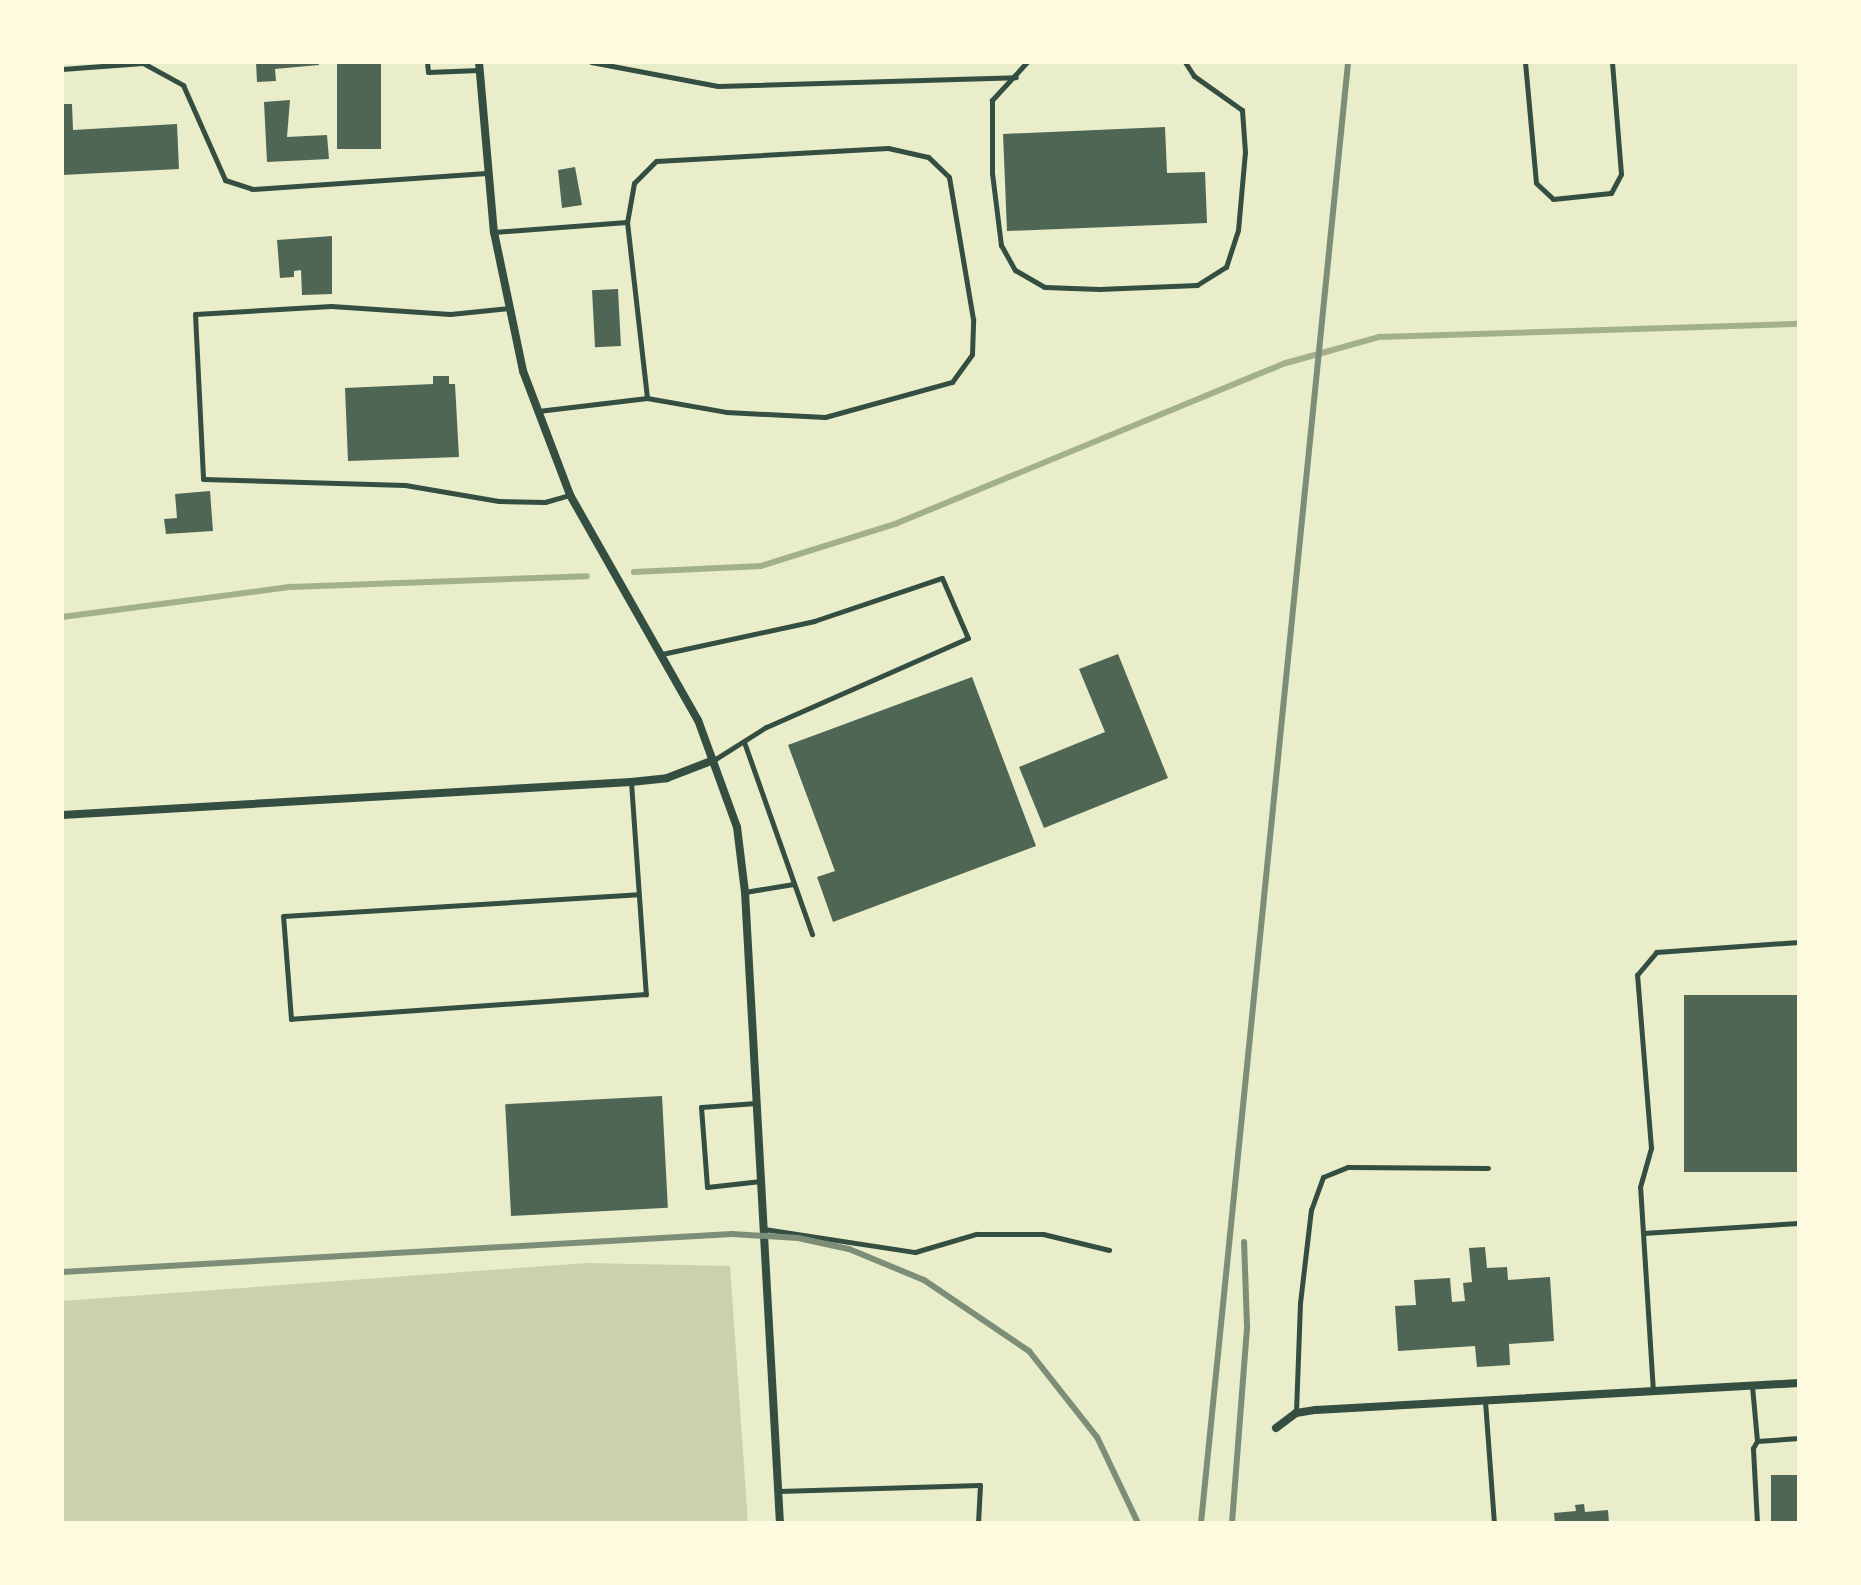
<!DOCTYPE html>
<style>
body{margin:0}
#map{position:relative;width:1861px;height:1585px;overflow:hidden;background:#e9edc9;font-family:Poppins,sans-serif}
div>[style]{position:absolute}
.green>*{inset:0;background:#cad2ad}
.stream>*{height:6px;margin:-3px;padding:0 3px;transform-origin:3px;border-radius:3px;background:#a3b18a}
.building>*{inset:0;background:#4f6655;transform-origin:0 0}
.service>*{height:5px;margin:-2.5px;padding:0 2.5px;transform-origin:2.5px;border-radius:2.5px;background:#344e41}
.minor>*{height:8px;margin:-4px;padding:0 4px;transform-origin:4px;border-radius:4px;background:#344e41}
.rail>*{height:6px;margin:-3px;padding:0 3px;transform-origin:3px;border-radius:3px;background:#7c8e77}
span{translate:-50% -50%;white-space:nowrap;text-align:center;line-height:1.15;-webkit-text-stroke:7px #fefae0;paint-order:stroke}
.frame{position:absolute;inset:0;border:64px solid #fefae0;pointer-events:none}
</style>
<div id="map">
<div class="green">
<div style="clip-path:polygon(587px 1263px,730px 1266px,748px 1523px,62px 1523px,62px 1301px)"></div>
</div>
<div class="stream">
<div style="left:634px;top:572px;width:127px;rotate:-2.7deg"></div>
<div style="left:761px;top:566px;width:140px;rotate:-17.4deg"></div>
<div style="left:895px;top:524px;width:423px;rotate:-22.4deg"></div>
<div style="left:1286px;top:363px;width:97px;rotate:-15.6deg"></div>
<div style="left:1379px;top:337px;width:420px;rotate:-1.8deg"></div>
<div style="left:62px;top:617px;width:231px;rotate:-7.5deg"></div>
<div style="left:291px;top:587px;width:296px;rotate:-2.1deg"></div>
</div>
<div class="building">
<div style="clip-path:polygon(256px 62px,319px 62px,319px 65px,275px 69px,276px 81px,257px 82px)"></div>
<div style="left:337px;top:62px;width:44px;height:87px"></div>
<div style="clip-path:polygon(290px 100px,287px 137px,327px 135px,329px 159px,267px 162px,264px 102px)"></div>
<div style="clip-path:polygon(62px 104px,72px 104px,73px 130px,177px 124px,179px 169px,62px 175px)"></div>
<div style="clip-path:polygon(1165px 127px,1167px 173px,1205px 172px,1207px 223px,1007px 231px,1003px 134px)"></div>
<div style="clip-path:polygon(575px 167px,582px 205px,562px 208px,558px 170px)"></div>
<div style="clip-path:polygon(332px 236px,332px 294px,302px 295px,301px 270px,294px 271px,294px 277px,280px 278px,277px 240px)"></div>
<div style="left:618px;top:289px;width:57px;height:26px;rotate:87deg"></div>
<div style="clip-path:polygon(433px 376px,449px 376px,449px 384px,455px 384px,459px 457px,348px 461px,345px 388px,433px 384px)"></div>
<div style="clip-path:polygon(210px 491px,213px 531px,166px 534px,164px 519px,177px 518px,175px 494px)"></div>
<div style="clip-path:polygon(1118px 654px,1168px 778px,1044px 828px,1019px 767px,1105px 732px,1079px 669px)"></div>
<div style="clip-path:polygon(972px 677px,1036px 846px,833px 922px,817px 877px,835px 871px,788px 745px)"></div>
<div style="left:1799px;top:995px;width:177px;height:115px;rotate:90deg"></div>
<div style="left:662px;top:1096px;width:112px;height:157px;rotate:87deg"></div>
<div style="clip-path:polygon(1485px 1247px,1487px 1268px,1507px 1267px,1508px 1280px,1550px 1277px,1554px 1341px,1509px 1344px,1510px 1365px,1477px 1367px,1475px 1346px,1398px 1351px,1395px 1306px,1416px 1305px,1414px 1280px,1450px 1278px,1452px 1302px,1465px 1301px,1463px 1283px,1472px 1282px,1469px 1248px)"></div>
<div style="left:1799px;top:1475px;width:48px;height:28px;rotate:90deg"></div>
<div style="clip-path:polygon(1584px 1504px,1585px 1512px,1608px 1510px,1609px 1523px,1555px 1523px,1554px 1513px,1576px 1511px,1575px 1505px)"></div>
</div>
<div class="service">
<div style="left:427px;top:62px;width:10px;rotate:84deg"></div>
<div style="left:428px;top:72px;width:51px;rotate:-2.2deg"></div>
<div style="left:591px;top:62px;width:129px;rotate:10.7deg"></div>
<div style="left:718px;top:86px;width:298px;rotate:-1.7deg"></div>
<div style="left:1027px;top:62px;width:52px;rotate:132.6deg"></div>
<div style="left:992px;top:100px;width:73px;rotate:90deg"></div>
<div style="left:992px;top:173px;width:73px;rotate:82.9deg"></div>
<div style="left:1001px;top:245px;width:29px;rotate:61deg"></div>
<div style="left:1015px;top:270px;width:34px;rotate:30deg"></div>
<div style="left:1045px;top:287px;width:54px;rotate:2.1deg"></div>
<div style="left:1099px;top:289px;width:98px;rotate:-2.3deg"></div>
<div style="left:1197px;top:285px;width:34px;rotate:-32deg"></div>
<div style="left:1226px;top:267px;width:39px;rotate:-72deg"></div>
<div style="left:1238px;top:230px;width:78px;rotate:-84.9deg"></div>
<div style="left:1245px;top:152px;width:42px;rotate:-94.1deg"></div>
<div style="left:1242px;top:110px;width:59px;rotate:-144.7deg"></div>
<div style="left:1194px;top:76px;width:17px;rotate:-123deg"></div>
<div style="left:1525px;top:62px;width:121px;rotate:84.8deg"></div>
<div style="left:1536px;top:183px;width:23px;rotate:43deg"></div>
<div style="left:1553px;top:199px;width:58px;rotate:-5.9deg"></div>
<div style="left:1611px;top:193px;width:21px;rotate:-62deg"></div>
<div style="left:1621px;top:174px;width:112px;rotate:-94.6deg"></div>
<div style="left:62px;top:69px;width:81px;rotate:-4.2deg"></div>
<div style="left:143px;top:63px;width:46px;rotate:28.8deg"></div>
<div style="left:183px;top:85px;width:104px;rotate:66.1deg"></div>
<div style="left:225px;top:180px;width:28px;rotate:18deg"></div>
<div style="left:252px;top:189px;width:235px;rotate:-3.9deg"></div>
<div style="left:494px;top:232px;width:133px;rotate:-4.3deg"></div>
<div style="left:509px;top:308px;width:59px;rotate:174.2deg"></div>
<div style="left:450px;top:314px;width:119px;rotate:-176.2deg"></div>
<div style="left:331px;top:306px;width:136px;rotate:176.6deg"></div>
<div style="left:195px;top:314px;width:165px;rotate:87.2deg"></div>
<div style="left:203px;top:479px;width:202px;rotate:1.7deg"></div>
<div style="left:405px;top:485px;width:95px;rotate:9.7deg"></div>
<div style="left:499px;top:501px;width:46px;rotate:1.2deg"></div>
<div style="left:545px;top:502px;width:25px;rotate:-16deg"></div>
<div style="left:538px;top:411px;width:110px;rotate:-6.8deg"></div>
<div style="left:647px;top:398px;width:80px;rotate:10deg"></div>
<div style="left:726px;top:412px;width:99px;rotate:2.9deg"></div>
<div style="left:825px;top:417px;width:132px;rotate:-15.4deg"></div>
<div style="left:952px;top:382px;width:34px;rotate:-54deg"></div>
<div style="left:972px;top:354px;width:35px;rotate:-88deg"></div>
<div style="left:973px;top:319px;width:144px;rotate:-99.6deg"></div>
<div style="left:949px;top:177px;width:29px;rotate:-136deg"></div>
<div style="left:928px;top:157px;width:41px;rotate:-167.3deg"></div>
<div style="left:888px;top:148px;width:232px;rotate:176.8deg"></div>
<div style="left:656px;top:161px;width:31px;rotate:135deg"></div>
<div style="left:634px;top:183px;width:40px;rotate:100deg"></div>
<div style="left:627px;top:222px;width:177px;rotate:83.5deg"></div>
<div style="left:662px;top:654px;width:156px;rotate:-12.2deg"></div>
<div style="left:814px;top:621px;width:135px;rotate:-18.6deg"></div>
<div style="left:942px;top:578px;width:65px;rotate:66.6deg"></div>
<div style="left:968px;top:638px;width:221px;rotate:156.2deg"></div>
<div style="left:766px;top:727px;width:62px;rotate:147.6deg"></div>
<div style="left:744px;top:742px;width:204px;rotate:70.5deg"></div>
<div style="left:631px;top:782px;width:213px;rotate:86deg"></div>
<div style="left:646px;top:994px;width:356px;rotate:176deg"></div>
<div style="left:291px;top:1019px;width:103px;rotate:-94.4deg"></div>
<div style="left:283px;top:916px;width:356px;rotate:-3.5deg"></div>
<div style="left:745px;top:892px;width:49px;rotate:-9.5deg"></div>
<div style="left:756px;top:1103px;width:55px;rotate:175.8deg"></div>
<div style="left:701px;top:1107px;width:80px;rotate:85.7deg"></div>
<div style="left:707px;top:1187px;width:54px;rotate:-6.3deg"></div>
<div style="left:764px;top:1229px;width:153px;rotate:8.7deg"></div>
<div style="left:915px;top:1252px;width:64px;rotate:-16.4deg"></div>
<div style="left:976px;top:1234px;width:67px"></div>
<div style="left:1043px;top:1234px;width:68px;rotate:13.6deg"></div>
<div style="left:1643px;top:1233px;width:156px;rotate:-3.7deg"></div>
<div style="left:1752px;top:1386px;width:55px;rotate:84.8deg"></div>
<div style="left:1653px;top:1392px;width:205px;rotate:-93.6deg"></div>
<div style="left:1640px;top:1187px;width:41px;rotate:-74.2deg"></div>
<div style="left:1651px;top:1148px;width:174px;rotate:-94.6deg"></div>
<div style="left:1637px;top:975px;width:30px;rotate:-50deg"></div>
<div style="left:1656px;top:952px;width:143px;rotate:-4deg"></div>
<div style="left:1485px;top:1401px;width:122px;rotate:85.8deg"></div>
<div style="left:1296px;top:1412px;width:109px;rotate:-87.9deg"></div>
<div style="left:1300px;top:1303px;width:94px;rotate:-83.3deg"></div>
<div style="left:1311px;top:1210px;width:35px;rotate:-70deg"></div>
<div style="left:1323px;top:1177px;width:27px;rotate:-22deg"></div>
<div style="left:1348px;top:1167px;width:140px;rotate:0.4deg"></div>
<div style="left:779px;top:1491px;width:201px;rotate:-1.7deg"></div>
<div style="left:980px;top:1485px;width:38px;rotate:93deg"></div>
<div style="left:1757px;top:1523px;width:75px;rotate:-93.1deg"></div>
<div style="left:1753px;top:1448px;width:8px;rotate:-60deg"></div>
<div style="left:1757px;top:1441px;width:42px;rotate:-4.1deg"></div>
</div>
<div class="minor">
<div style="left:479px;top:62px;width:171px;rotate:85deg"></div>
<div style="left:494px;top:232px;width:142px;rotate:78.2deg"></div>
<div style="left:523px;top:371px;width:133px;rotate:69.2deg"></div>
<div style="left:570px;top:495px;width:259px;rotate:60.4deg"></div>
<div style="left:698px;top:720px;width:114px;rotate:70deg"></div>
<div style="left:737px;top:827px;width:65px;rotate:83deg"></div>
<div style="left:745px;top:892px;width:632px;rotate:86.83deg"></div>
<div style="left:62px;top:815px;width:570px;rotate:-3.32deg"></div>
<div style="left:631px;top:782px;width:36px;rotate:-6deg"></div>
<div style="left:667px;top:778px;width:50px;rotate:-21deg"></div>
<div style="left:1276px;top:1428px;width:25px;rotate:-37deg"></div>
<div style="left:1296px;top:1413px;width:20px;rotate:-9deg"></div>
<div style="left:1316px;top:1410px;width:484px;rotate:-3.2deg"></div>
</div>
<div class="rail">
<div style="left:62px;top:1272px;width:671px;rotate:-3.25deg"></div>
<div style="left:732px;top:1234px;width:66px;rotate:3.5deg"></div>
<div style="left:798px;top:1238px;width:52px;rotate:12.2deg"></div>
<div style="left:849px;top:1249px;width:81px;rotate:22.5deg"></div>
<div style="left:924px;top:1280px;width:127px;rotate:34.1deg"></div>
<div style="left:1029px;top:1351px;width:110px;rotate:51.7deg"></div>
<div style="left:1097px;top:1437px;width:95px;rotate:64.5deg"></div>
<div style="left:1201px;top:1523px;width:1468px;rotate:-84.25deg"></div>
<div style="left:1232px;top:1523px;width:198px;rotate:-85.6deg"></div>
<div style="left:1247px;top:1326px;width:84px;rotate:-92deg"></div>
</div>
<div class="frame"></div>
</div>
